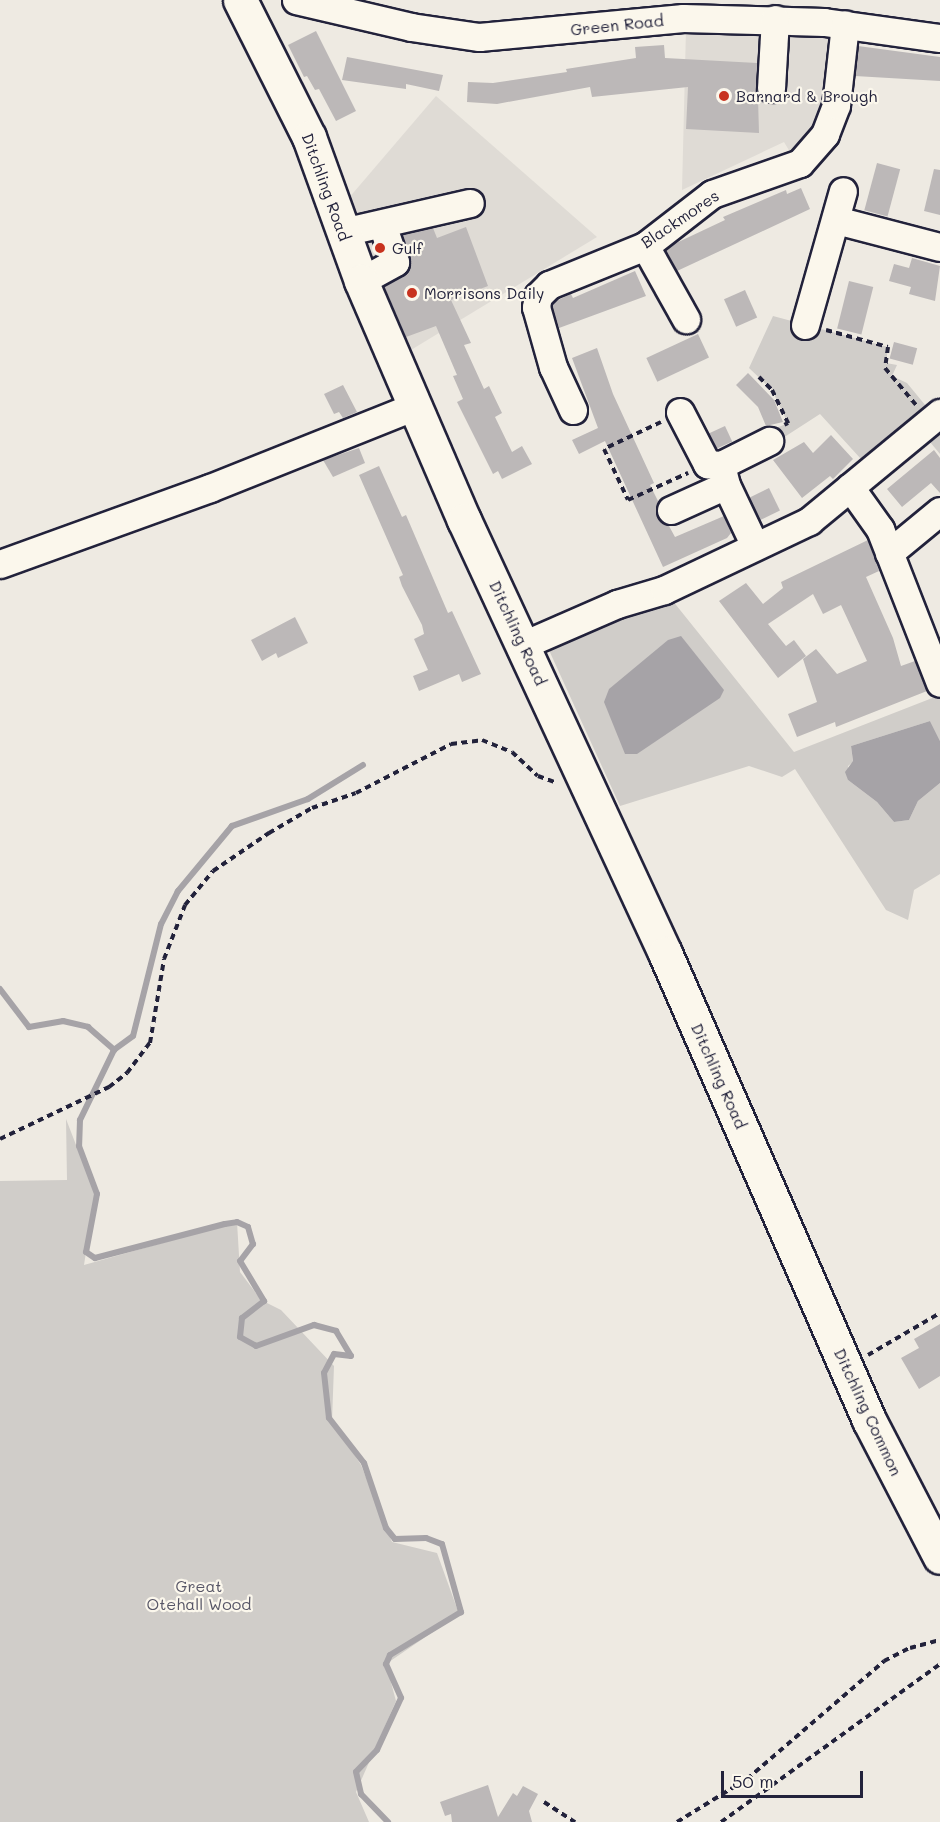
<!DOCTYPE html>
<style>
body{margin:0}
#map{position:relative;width:940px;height:1822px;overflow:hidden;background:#eeeae2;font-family:Mali,sans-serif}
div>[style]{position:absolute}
.built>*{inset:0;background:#dfdbd5}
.green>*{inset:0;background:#d0cdc9}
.water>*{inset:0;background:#a6a3a7}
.stream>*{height:6px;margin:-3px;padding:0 3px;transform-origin:3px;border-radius:3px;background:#a6a3a7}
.building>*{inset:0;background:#bcb8b8;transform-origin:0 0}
.path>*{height:4px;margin-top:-2px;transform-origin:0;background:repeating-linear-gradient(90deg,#22223b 0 6px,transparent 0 10.5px)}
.roads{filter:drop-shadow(2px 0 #22223b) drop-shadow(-2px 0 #22223b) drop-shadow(0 2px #22223b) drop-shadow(0 -2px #22223b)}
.minor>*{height:27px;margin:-13.5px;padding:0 13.5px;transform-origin:13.5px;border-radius:13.5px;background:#fbf7ec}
.major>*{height:33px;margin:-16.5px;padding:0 16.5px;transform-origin:16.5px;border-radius:16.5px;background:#fbf7ec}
.dots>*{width:16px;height:16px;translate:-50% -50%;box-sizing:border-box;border:3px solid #fbf7ec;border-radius:50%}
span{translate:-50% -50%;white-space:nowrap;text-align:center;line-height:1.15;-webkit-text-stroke:4.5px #fbf7ec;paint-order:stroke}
.street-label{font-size:16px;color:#22223b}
.poi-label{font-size:16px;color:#22223b}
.left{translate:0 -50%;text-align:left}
.park-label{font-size:16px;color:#565566}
.scale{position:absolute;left:721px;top:1771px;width:142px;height:27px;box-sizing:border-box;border:3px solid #22223b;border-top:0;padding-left:8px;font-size:18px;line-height:21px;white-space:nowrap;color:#22223b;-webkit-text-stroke:4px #fbf7ec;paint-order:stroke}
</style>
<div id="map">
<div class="built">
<div style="clip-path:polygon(686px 29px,830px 32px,827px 110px,798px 147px,790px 152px,784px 142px,682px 190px)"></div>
<div style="clip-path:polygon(436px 96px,597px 237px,406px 353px,348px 199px)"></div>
</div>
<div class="green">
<div style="clip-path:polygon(773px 316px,888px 347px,886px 363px,897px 365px,892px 376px,907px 383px,935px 417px,940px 413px,940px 454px,920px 430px,871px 470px,820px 414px,772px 445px,765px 433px,788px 423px,772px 390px,749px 368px)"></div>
<div style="clip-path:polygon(664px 590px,794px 752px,940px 695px,940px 741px,930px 721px,851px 746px,853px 762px,848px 766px,848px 780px,877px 802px,894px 822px,909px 820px,918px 801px,940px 783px,940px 874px,914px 890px,908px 920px,886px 910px,795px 769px,782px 777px,749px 766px,620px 806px,543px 637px)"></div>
<div style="clip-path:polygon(66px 1119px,95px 1194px,84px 1265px,237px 1222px,240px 1272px,261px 1300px,281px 1310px,334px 1366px,332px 1421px,361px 1465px,392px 1542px,437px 1553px,459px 1614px,386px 1664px,396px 1701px,356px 1792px,369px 1822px,0 1822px,0 1181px,67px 1180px)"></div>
</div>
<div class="water">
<div style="clip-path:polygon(681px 636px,724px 690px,720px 698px,637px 754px,625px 754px,604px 702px,609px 689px,668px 640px)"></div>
<div style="clip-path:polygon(930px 721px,940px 741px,940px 783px,918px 801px,909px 820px,894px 822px,877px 802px,848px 780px,845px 772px,853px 761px,851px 746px)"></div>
</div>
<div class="stream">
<div style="left:363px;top:765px;width:65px;rotate:148.3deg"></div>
<div style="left:308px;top:799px;width:81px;rotate:160.4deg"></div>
<div style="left:232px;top:826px;width:85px;rotate:129.7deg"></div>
<div style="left:178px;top:891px;width:37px;rotate:117deg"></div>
<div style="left:161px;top:924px;width:115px;rotate:104deg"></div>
<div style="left:133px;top:1036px;width:24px;rotate:144deg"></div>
<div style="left:114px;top:1050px;width:78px;rotate:115.9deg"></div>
<div style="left:80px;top:1120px;width:26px;rotate:92deg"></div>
<div style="left:79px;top:1146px;width:51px;rotate:69.4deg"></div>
<div style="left:97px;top:1194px;width:59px;rotate:100.7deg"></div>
<div style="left:86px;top:1252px;width:11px;rotate:34deg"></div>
<div style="left:95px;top:1258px;width:134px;rotate:-14.7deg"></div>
<div style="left:225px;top:1224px;width:12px;rotate:-9deg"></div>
<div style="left:237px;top:1222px;width:12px;rotate:24deg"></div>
<div style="left:248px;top:1227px;width:18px;rotate:74deg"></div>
<div style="left:253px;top:1244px;width:21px;rotate:127deg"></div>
<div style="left:240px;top:1261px;width:47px;rotate:59deg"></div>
<div style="left:264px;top:1301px;width:28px;rotate:142deg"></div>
<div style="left:242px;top:1318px;width:19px;rotate:96deg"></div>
<div style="left:240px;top:1337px;width:18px;rotate:29deg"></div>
<div style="left:256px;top:1346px;width:62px;rotate:-19.9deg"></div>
<div style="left:314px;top:1325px;width:23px;rotate:15deg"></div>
<div style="left:336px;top:1331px;width:29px;rotate:59deg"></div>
<div style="left:351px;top:1356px;width:17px;rotate:-173deg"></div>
<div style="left:334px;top:1354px;width:21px;rotate:118deg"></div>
<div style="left:324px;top:1373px;width:45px;rotate:83.7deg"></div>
<div style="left:329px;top:1418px;width:57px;rotate:52.1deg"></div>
<div style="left:364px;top:1463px;width:69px;rotate:71.3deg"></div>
<div style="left:386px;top:1528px;width:14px;rotate:51deg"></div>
<div style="left:395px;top:1539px;width:31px;rotate:-2deg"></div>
<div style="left:426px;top:1538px;width:17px;rotate:21deg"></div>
<div style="left:442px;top:1544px;width:71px;rotate:74.4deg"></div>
<div style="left:461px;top:1612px;width:83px;rotate:148.8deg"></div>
<div style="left:390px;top:1655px;width:10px;rotate:114deg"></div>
<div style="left:386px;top:1664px;width:37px;rotate:66deg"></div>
<div style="left:401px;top:1698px;width:57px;rotate:114.8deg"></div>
<div style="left:377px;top:1750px;width:30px;rotate:134deg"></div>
<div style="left:356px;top:1772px;width:23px;rotate:77deg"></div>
<div style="left:361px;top:1794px;width:39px;rotate:46deg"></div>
<div style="left:0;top:989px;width:48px;rotate:52.7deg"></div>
<div style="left:29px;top:1027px;width:35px;rotate:-10deg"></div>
<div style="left:63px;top:1021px;width:26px;rotate:13deg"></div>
<div style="left:88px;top:1027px;width:35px;rotate:41deg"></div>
</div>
<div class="building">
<div style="clip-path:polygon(316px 31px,356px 111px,336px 121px,319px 89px,315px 90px,307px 76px,304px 77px,288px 45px)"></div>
<div style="clip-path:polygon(664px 45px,665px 58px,757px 63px,759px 133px,686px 129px,688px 87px,592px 97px,590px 87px,497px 104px,467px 102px,468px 82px,493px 83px,567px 72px,566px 69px,636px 58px,635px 47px)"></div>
<div style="clip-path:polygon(858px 46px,940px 57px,940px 81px,855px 76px)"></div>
<div style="clip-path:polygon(347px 57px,443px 75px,439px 91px,406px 84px,406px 89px,342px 80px)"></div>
<div style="left:877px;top:163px;width:24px;height:49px;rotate:15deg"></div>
<div style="clip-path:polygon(934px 169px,940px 170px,940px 215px,924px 211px)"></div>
<div style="clip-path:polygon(801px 188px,810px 209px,677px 271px,666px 250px,672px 245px,725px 220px,723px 217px,786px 190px,787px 194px)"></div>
<div style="clip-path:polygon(466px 227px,488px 286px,451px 300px,471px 343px,464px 345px,484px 389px,489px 386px,502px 413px,495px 417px,512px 452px,522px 446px,532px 464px,502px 479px,498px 471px,493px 474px,457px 402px,463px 399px,453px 376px,457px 375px,436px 326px,406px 337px,384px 286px,403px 275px,410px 265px,402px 235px,433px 228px,437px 238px)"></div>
<div style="clip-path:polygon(912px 258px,940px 266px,935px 301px,909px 294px,911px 287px,889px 281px,894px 264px,909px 268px)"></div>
<div style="clip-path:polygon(635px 271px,646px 296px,559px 328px,552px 306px,556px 301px,571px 294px,573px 298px)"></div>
<div style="left:849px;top:281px;width:25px;height:49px;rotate:14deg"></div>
<div style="left:745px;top:290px;width:30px;height:23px;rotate:66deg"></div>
<div style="left:698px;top:334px;width:26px;height:57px;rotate:65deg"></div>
<div style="left:894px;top:342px;width:24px;height:17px;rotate:15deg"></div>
<div style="clip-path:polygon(597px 348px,613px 394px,654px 483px,650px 485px,658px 501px,657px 517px,669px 526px,675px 537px,724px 516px,731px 533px,727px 538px,663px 567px,605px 441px,579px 454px,572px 440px,598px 428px,572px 358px)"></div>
<div style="clip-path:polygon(748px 373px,774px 400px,783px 422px,766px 426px,758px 407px,736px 385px)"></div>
<div style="clip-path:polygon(343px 385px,357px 412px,343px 418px,339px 412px,334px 414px,324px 394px)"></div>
<div style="left:725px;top:426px;width:17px;height:18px;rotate:65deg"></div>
<div style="clip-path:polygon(831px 435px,853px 459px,833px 479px,830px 476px,802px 498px,773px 460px,804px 442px,813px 453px)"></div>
<div style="clip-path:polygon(359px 448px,365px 463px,333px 477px,323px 460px)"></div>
<div style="clip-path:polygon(934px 450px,940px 458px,940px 493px,931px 483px,902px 507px,887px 489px)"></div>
<div style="clip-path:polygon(379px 466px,402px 517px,406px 515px,448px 613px,452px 611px,481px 674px,462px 682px,459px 674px,419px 691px,413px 676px,428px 670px,414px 639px,424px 634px,422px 625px,402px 586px,399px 577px,403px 575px,359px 475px)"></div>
<div style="left:769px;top:488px;width:25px;height:22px;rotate:64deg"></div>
<div style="clip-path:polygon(868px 540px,879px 571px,866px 577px,893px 638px,901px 666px,915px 661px,927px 691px,836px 727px,835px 722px,797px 737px,788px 714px,817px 702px,803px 659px,816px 649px,837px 674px,867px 661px,841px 605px,823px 614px,813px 594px,768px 624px,786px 646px,794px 640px,806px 656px,778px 678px,719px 601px,746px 583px,763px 604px,783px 588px,781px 582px)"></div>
<div style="clip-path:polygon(295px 617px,308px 643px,278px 658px,276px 653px,262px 661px,251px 640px)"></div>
<div style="clip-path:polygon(940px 1324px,940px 1376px,919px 1389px,901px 1358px,919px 1348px,914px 1339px)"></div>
<div style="clip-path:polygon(488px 1785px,498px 1817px,513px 1793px,517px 1796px,523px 1786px,538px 1794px,529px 1811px,532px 1822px,452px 1822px,451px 1814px,445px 1816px,440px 1802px)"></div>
</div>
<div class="path">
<div style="left:826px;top:330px;width:64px;rotate:15.3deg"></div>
<div style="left:888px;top:347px;width:21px;rotate:98deg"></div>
<div style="left:885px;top:368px;width:48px;rotate:50deg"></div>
<div style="left:759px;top:377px;width:18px;rotate:45deg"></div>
<div style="left:772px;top:390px;width:37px;rotate:64deg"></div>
<div style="left:788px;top:423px;width:4px;rotate:153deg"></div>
<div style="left:661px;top:422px;width:63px;rotate:154.7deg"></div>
<div style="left:604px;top:449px;width:56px;rotate:64.8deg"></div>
<div style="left:628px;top:500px;width:66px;rotate:-24.2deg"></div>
<div style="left:0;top:1139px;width:121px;rotate:-25.5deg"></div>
<div style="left:109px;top:1087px;width:23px;rotate:-38deg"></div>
<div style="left:127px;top:1073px;width:38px;rotate:-53deg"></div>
<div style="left:150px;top:1043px;width:85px;rotate:-80.5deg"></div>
<div style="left:164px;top:959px;width:58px;rotate:-68.7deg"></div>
<div style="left:185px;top:905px;width:44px;rotate:-50.5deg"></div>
<div style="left:213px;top:871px;width:68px;rotate:-34.2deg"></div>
<div style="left:269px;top:833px;width:50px;rotate:-30.2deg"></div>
<div style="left:312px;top:808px;width:46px;rotate:-18.8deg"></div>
<div style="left:356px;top:793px;width:107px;rotate:-27.3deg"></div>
<div style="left:451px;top:744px;width:31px;rotate:-7deg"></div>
<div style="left:482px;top:740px;width:32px;rotate:22deg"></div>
<div style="left:512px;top:752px;width:35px;rotate:43deg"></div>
<div style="left:538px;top:776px;width:20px;rotate:20deg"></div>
<div style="left:868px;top:1355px;width:83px;rotate:-30.3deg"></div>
<div style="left:544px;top:1802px;width:37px;rotate:33deg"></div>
<div style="left:677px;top:1822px;width:82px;rotate:-31.6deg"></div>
<div style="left:747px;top:1779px;width:181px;rotate:-40.7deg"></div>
<div style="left:884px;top:1661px;width:29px;rotate:-27deg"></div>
<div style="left:910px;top:1648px;width:31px;rotate:-15deg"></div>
<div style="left:721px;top:1822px;width:270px;rotate:-35.8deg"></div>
</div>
<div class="roads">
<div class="minor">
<div style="left:296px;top:0;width:118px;rotate:13.2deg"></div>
<div style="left:411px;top:27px;width:69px;rotate:8.4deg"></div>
<div style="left:479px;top:37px;width:205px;rotate:-5.3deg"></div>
<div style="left:683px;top:18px;width:141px;rotate:1.6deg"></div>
<div style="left:824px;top:22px;width:117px;rotate:7.9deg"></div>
<div style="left:771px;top:88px;width:69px;rotate:-86.7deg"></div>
<div style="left:836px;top:220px;width:107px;rotate:14.6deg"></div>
<div style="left:343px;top:232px;width:130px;rotate:-12.9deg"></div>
<div style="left:645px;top:246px;width:84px;rotate:60.7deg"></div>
<div style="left:361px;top:281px;width:39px;rotate:-29deg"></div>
<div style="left:395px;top:262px;width:39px;rotate:-109deg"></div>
<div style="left:805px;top:325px;width:139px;rotate:-74.2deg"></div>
<div style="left:573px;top:410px;width:47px;rotate:-114.9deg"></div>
<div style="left:553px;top:367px;width:62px;rotate:-105.8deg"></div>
<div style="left:536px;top:307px;width:11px;rotate:-80deg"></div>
<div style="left:538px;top:296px;width:16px;rotate:-45deg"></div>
<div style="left:549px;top:285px;width:104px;rotate:-22.1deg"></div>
<div style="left:645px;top:246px;width:85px;rotate:-37.8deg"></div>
<div style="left:712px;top:194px;width:93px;rotate:-19.4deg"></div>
<div style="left:800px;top:163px;width:38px;rotate:-49deg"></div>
<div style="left:825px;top:134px;width:31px;rotate:-69deg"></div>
<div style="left:836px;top:105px;width:81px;rotate:-83.6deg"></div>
<div style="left:680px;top:412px;width:59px;rotate:62.6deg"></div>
<div style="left:707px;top:464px;width:14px;rotate:4deg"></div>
<div style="left:850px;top:487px;width:52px;rotate:54.5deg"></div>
<div style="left:880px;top:529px;width:165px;rotate:68.7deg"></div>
<div style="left:671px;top:510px;width:60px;rotate:-24.4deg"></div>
<div style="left:755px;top:546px;width:68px;rotate:-115.4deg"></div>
<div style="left:726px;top:485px;width:21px;rotate:-104deg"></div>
<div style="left:721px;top:465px;width:54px;rotate:-26.6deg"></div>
<div style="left:889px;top:553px;width:66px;rotate:-39.5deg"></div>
<div style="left:0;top:564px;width:223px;rotate:-19.9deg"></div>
<div style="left:210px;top:488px;width:221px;rotate:-21.8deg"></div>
<div style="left:523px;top:645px;width:103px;rotate:-23.6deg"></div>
<div style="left:617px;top:604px;width:49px;rotate:-16.6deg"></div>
<div style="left:664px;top:590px;width:161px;rotate:-25.4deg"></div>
<div style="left:809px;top:521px;width:170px;rotate:-39.5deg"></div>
</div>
<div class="major">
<div style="left:240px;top:0;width:153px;rotate:63.3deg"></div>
<div style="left:309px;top:137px;width:153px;rotate:70.1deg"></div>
<div style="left:361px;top:281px;width:260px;rotate:66.7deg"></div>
<div style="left:464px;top:520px;width:477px;rotate:65.1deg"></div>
<div style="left:665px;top:953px;width:510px;rotate:66.4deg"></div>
<div style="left:869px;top:1420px;width:154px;rotate:62.6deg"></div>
</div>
</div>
<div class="dots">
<div style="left:724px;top:96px;background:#c8321e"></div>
<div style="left:380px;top:248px;background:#c8321e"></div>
<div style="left:412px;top:293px;background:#c8321e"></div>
</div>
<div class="street-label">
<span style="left:617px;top:25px;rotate:-6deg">Green Road</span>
<span style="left:326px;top:187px;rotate:70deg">Ditchling Road</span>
<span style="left:680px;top:219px;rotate:-34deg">Blackmores</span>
<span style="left:518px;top:633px;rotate:65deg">Ditchling Road</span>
<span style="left:719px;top:1076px;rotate:66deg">Ditchling Road</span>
<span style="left:868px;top:1412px;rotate:65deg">Ditchling Common</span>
</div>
<div class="poi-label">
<span class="left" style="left:736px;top:96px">Barnard &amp; Brough</span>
<span class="left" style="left:392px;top:248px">Gulf</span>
<span class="left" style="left:424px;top:293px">Morrisons Daily</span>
</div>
<div class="park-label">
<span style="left:199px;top:1595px">Great<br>Otehall Wood</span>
</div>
<div class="scale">50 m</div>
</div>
